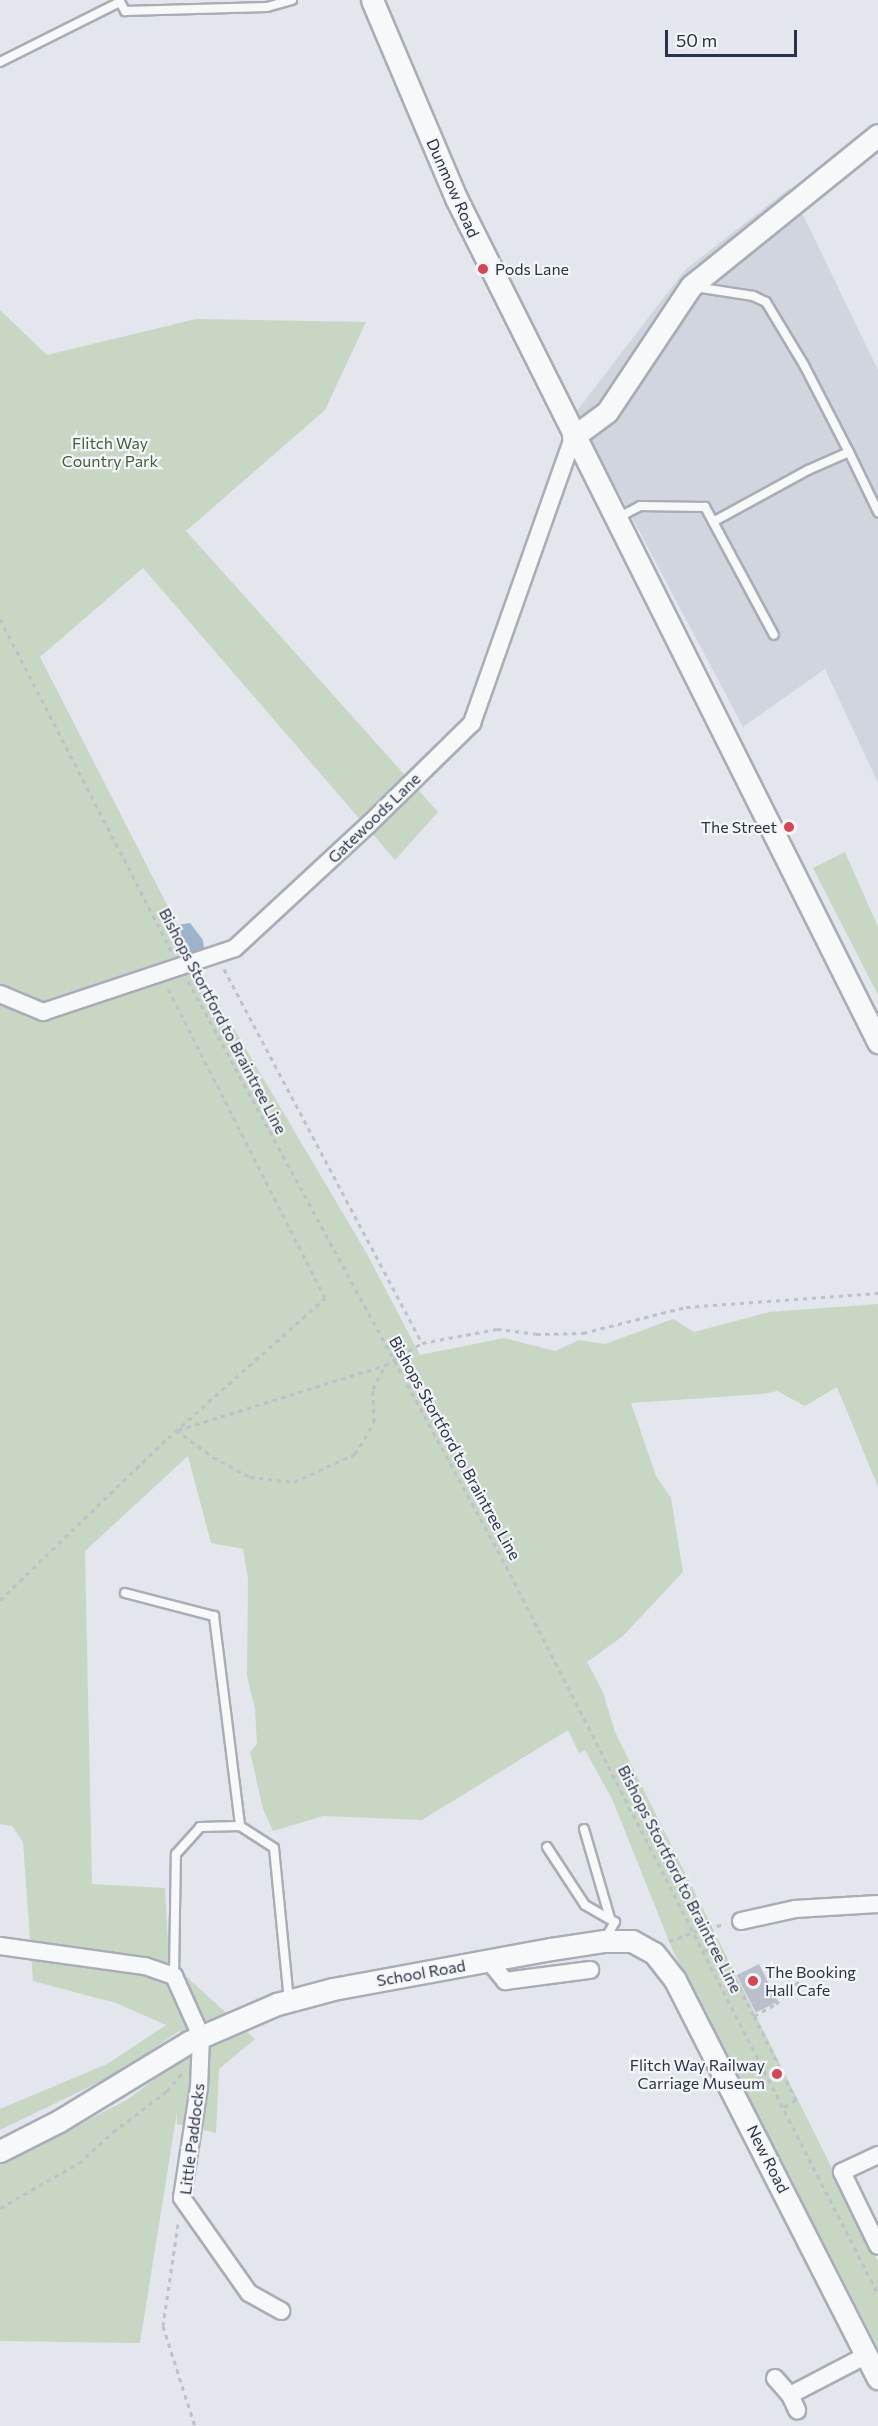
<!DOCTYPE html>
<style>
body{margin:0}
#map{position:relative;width:878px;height:2426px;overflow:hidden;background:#e3e6ec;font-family:Commissioner,sans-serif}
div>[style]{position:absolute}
.built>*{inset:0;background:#d1d5de}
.green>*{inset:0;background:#c8d6c4}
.water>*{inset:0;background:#9db2cd}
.building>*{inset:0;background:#babfca;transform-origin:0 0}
.path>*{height:3px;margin-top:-1.5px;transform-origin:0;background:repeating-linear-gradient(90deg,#bec1c7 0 4.5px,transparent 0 9px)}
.roads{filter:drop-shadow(2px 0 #a8adb7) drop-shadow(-2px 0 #a8adb7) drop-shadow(0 2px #a8adb7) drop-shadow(0 -2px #a8adb7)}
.service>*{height:8px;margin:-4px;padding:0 4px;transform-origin:4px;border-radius:4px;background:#f7f8fa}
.minor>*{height:16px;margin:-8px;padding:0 8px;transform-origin:8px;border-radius:8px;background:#f7f8fa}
.tertiary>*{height:21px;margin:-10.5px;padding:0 10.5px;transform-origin:10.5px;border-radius:10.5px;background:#f7f8fa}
.dots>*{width:16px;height:16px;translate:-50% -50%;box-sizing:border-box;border:3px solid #f3f5f9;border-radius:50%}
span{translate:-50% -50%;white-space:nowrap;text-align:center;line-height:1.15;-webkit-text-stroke:4.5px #f3f5f9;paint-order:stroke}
.street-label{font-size:16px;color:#2a3345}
.poi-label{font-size:16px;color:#2a3345}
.left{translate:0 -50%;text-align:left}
.right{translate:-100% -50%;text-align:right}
.park-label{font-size:16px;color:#3c6237}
.scale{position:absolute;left:665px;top:30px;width:132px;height:27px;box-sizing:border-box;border:3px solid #2a3345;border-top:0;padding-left:8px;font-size:18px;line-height:21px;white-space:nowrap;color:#2a3345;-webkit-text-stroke:4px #f3f5f9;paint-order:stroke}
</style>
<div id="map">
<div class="built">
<div style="clip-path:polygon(790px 188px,878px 370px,878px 783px,825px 669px,743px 727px,576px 412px,685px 270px)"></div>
</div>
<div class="green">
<div style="clip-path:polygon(0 310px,47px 355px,196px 319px,366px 322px,325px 410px,186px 531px,438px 812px,395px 860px,143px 568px,40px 657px,208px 985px,367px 1254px,420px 1355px,504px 1338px,555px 1351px,579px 1340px,605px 1344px,673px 1319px,694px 1332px,770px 1312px,878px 1304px,878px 1487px,837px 1387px,805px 1406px,777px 1391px,763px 1394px,631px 1403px,656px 1476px,671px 1498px,683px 1572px,623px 1636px,587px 1662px,603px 1692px,615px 1732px,878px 2261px,878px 2348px,673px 1951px,613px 1801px,585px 1750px,579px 1753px,568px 1730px,422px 1820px,323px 1816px,273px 1831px,263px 1809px,250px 1752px,257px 1744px,255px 1709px,247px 1676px,248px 1579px,243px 1549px,211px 1543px,188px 1456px,85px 1551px,92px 1884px,165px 1888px,169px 1961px,255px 2039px,219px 2069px,216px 2133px,177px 2124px,177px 2112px,140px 2343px,0 2341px,0 2162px,15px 2157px,127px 2100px,192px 2051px,209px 2048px,179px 2031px,122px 2071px,0 2130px,0 2109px,107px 2064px,166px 2025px,116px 2003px,33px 1981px,23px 1842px,12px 1826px,0 1824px)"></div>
<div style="clip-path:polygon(845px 852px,878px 927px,878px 995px,813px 868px)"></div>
</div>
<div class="water">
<div style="clip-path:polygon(190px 923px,203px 940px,204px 949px,186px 959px,170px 931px,177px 925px)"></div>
</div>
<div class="building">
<div style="left:759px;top:1964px;width:42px;height:25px;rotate:63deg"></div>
</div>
<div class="path">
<div style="left:0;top:619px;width:375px;rotate:62.7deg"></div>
<div style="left:224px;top:969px;width:423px;rotate:62.1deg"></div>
<div style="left:422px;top:1343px;width:76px;rotate:-10.6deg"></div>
<div style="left:497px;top:1329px;width:39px;rotate:7deg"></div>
<div style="left:536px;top:1334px;width:47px;rotate:-1.2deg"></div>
<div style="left:583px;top:1333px;width:106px;rotate:-14.2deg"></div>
<div style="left:686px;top:1307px;width:193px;rotate:-4.2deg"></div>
<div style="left:188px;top:981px;width:666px;rotate:61.47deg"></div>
<div style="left:506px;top:1566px;width:818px;rotate:62.93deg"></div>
<div style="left:176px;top:1430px;width:46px;rotate:36.1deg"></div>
<div style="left:213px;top:1457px;width:42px;rotate:28.4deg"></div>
<div style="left:250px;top:1477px;width:44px;rotate:6.5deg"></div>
<div style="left:294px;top:1482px;width:67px;rotate:-24.7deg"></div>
<div style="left:355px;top:1454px;width:37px;rotate:-59deg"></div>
<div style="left:374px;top:1422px;width:33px;rotate:-92deg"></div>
<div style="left:373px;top:1389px;width:27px;rotate:-63deg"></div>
<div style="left:178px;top:1430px;width:217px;rotate:-17.4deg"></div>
<div style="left:385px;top:1365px;width:43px;rotate:-30.7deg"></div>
<div style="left:0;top:1600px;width:233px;rotate:-44deg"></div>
<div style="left:168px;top:1438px;width:210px;rotate:-41.7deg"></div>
<div style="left:325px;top:1298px;width:350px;rotate:-116.9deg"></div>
<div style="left:669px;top:1941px;width:32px;rotate:-20deg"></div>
<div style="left:699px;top:1930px;width:27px;rotate:-13deg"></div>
<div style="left:703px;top:1949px;width:21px;rotate:17deg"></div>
<div style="left:723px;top:1955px;width:68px;rotate:63.1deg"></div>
<div style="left:754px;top:2016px;width:94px;rotate:63.4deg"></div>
<div style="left:796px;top:2100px;width:14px;rotate:150deg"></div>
<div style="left:754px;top:2016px;width:25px;rotate:-29deg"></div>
<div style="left:776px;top:2004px;width:37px;rotate:-45deg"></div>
<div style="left:0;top:2208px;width:91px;rotate:-29.7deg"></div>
<div style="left:79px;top:2163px;width:46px;rotate:-42.4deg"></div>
<div style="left:113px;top:2132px;width:68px;rotate:-37.2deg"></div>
<div style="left:167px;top:2091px;width:23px;rotate:-50deg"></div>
<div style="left:178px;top:2224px;width:103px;rotate:98.4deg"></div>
<div style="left:163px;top:2326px;width:105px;rotate:72.3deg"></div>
</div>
<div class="roads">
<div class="service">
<div style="left:119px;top:0;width:13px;rotate:61deg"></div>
<div style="left:125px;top:11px;width:142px;rotate:-1.6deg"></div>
<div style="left:267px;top:7px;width:26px;rotate:-16deg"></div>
<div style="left:0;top:62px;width:134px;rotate:-26.6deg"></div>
<div style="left:695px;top:287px;width:59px;rotate:8.8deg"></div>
<div style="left:753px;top:296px;width:14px;rotate:25deg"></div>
<div style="left:766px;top:302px;width:74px;rotate:58.9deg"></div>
<div style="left:804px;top:365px;width:98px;rotate:62.7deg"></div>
<div style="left:849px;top:452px;width:45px;rotate:156.3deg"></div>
<div style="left:808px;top:470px;width:108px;rotate:151.3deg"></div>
<div style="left:849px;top:452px;width:67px;rotate:64.2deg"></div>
<div style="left:615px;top:519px;width:28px;rotate:-27deg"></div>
<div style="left:640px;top:506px;width:65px;rotate:0.9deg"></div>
<div style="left:705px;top:507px;width:145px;rotate:61.7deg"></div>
<div style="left:125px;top:1593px;width:92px;rotate:14.5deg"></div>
<div style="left:214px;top:1616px;width:212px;rotate:82.9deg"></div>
<div style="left:584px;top:1829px;width:93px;rotate:73.7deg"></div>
<div style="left:547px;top:1847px;width:69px;rotate:56.8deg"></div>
<div style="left:585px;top:1905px;width:34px;rotate:30deg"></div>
<div style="left:615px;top:1922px;width:21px;rotate:121deg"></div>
<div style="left:174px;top:1976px;width:122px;rotate:-89.1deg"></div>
<div style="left:176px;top:1854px;width:36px;rotate:-48deg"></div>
<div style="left:200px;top:1827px;width:40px;rotate:-1.4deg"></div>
<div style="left:240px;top:1826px;width:40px;rotate:32.9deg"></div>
<div style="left:274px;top:1848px;width:153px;rotate:84.4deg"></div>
</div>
<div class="minor">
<div style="left:0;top:994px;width:47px;rotate:22.7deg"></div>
<div style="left:43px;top:1012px;width:202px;rotate:-18.4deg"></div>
<div style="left:235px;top:948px;width:181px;rotate:-42.8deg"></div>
<div style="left:368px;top:825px;width:146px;rotate:-44.4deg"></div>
<div style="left:472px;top:723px;width:303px;rotate:-70.5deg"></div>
<div style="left:741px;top:1921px;width:55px;rotate:-12.5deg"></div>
<div style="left:795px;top:1909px;width:83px;rotate:-3.4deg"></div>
<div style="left:0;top:1946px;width:146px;rotate:7.9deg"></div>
<div style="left:145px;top:1966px;width:31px;rotate:19deg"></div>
<div style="left:174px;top:1976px;width:66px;rotate:65.8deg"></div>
<div style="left:201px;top:2036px;width:51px;rotate:92.2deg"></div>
<div style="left:199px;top:2087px;width:112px;rotate:98.7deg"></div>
<div style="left:182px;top:2198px;width:116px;rotate:54.8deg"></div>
<div style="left:249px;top:2293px;width:37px;rotate:29deg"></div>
<div style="left:489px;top:1961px;width:26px;rotate:51deg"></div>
<div style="left:505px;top:1981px;width:86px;rotate:-7.4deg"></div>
<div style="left:878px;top:2155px;width:40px;rotate:155deg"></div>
<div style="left:842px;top:2172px;width:82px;rotate:64.1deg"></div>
<div style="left:775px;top:2378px;width:23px;rotate:49deg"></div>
<div style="left:790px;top:2395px;width:17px;rotate:65deg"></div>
<div style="left:790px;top:2395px;width:87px;rotate:-27.5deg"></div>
</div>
<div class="tertiary">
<div style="left:372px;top:0;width:215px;rotate:67deg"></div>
<div style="left:456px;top:198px;width:944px;rotate:63.43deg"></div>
<div style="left:573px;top:437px;width:42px;rotate:-36.3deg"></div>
<div style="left:607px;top:412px;width:151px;rotate:-56.3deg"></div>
<div style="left:691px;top:286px;width:240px;rotate:-38.9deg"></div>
<div style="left:0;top:2151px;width:66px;rotate:-27deg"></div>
<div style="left:59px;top:2121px;width:152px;rotate:-31.3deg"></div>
<div style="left:189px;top:2042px;width:96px;rotate:-23.4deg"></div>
<div style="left:277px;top:2004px;width:58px;rotate:-15deg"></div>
<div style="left:333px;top:1989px;width:222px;rotate:-10.4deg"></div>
<div style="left:551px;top:1949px;width:54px;rotate:-8.6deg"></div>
<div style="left:604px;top:1941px;width:28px"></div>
<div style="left:632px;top:1941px;width:25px;rotate:29deg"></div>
<div style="left:654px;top:1953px;width:34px;rotate:52deg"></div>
<div style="left:675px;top:1980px;width:447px;rotate:63deg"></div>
</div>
</div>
<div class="dots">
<div style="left:483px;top:269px;background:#d54553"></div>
<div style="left:789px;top:827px;background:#d54553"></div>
<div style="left:753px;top:1981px;background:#d54553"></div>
<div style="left:777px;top:2074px;background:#d54553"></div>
</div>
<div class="street-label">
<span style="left:453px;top:188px;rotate:66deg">Dunmow Road</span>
<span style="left:374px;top:818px;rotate:-44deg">Gatewoods Lane</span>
<span style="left:223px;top:1021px;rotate:62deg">Bishops Stortford to Braintree Line</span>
<span style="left:455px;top:1448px;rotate:61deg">Bishops Stortford to Braintree Line</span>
<span style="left:680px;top:1879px;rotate:63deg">Bishops Stortford to Braintree Line</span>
<span style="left:421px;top:1973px;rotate:-10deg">School Road</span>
<span style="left:192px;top:2139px;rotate:-83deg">Little Paddocks</span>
<span style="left:768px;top:2159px;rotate:63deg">New Road</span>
</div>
<div class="poi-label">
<span class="left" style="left:495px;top:269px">Pods Lane</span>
<span class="right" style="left:777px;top:827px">The Street</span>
<span class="left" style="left:765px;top:1981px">The Booking<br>Hall Cafe</span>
<span class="right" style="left:765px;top:2074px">Flitch Way Railway<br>Carriage Museum</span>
</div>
<div class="park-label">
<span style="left:110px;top:452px">Flitch Way<br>Country Park</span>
</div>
<div class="scale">50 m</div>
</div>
